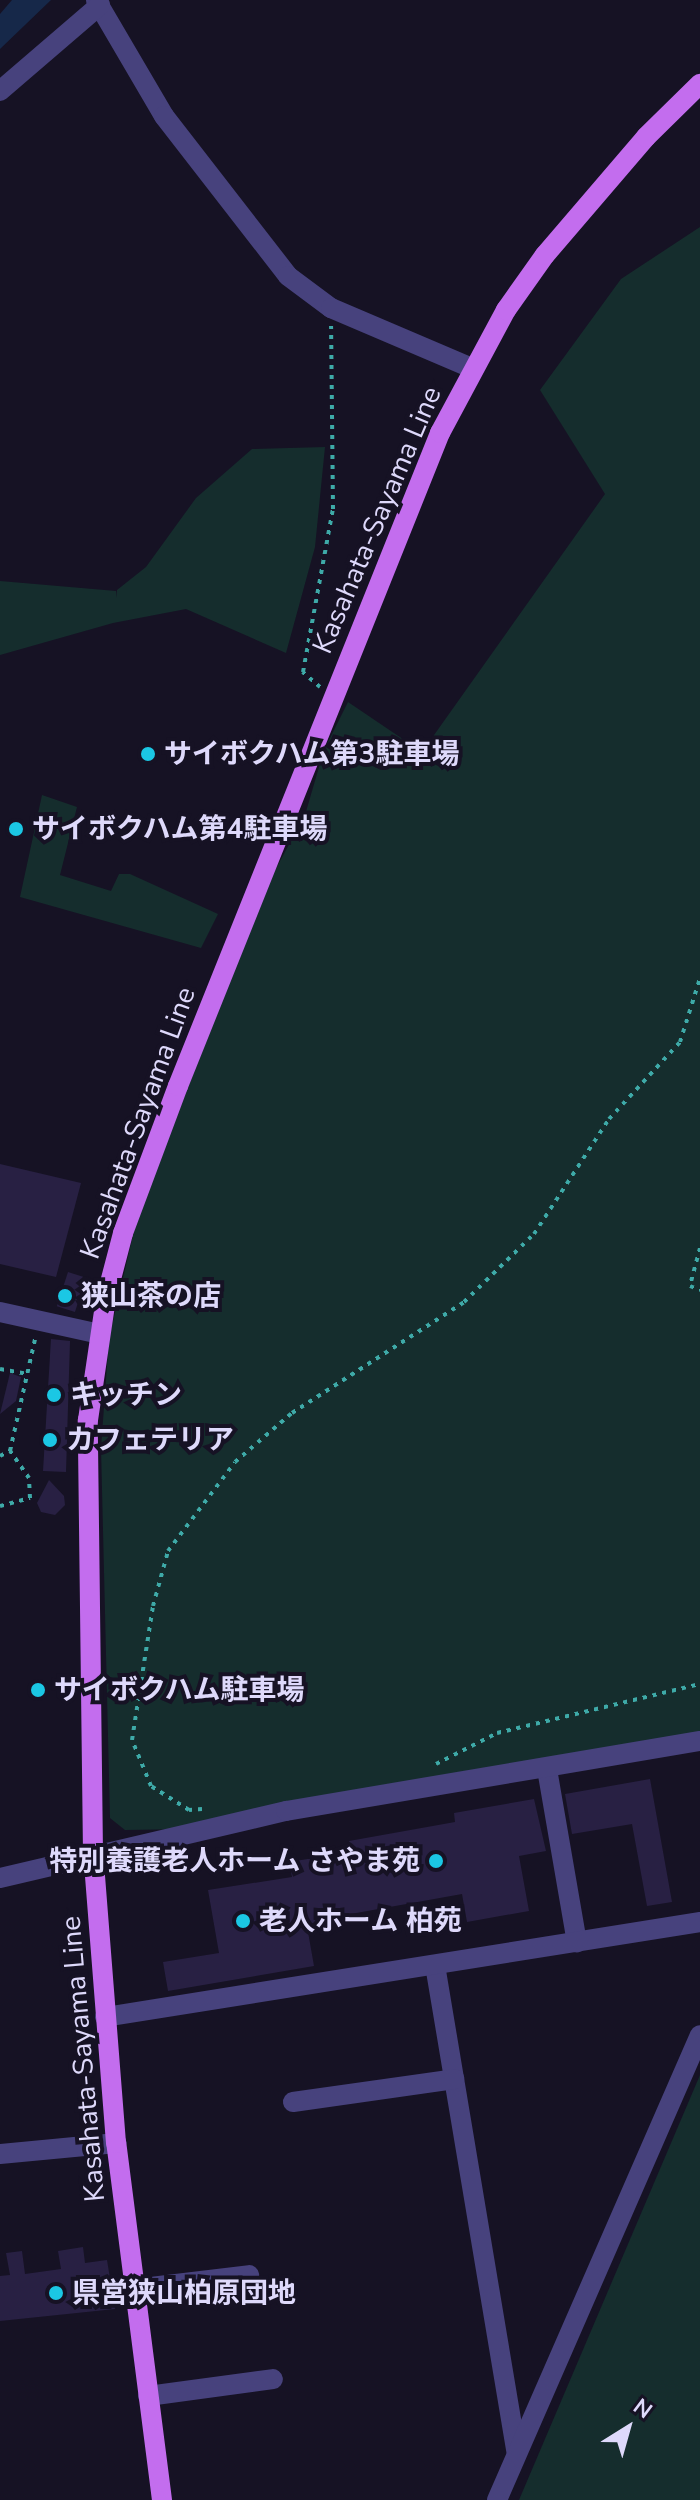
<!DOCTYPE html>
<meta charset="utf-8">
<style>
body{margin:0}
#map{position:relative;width:700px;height:2500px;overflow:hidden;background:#161224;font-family:"Nunito Sans","Noto Sans JP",sans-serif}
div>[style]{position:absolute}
.green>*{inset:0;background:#152d2d}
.water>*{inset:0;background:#162849}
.building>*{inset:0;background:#282043;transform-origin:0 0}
.path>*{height:4px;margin-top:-2px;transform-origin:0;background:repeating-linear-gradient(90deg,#3eaaa8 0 4px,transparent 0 10px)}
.minor>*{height:20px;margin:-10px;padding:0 10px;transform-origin:10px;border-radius:10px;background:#47427d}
.major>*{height:20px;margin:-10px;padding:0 10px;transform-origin:10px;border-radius:10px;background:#c36dee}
.dots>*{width:22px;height:22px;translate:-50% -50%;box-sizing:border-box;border:4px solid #161224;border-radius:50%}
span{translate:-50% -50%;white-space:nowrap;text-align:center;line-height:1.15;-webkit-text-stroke:8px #161224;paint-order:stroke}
.street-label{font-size:28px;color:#ded9fb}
.poi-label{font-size:28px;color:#ded9fb;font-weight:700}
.left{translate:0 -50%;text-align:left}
.right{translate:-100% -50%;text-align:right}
.north{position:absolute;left:588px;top:2388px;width:80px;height:80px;-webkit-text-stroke:6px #161224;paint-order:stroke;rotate:37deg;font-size:22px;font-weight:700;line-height:32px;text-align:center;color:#ded9fb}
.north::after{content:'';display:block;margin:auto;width:28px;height:36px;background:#ded9fb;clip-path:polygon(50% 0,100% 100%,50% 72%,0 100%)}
</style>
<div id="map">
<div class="green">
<div style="clip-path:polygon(700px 227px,700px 1750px,186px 1829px,125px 1830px,110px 1818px,101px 1448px,109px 1338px,137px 1218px,267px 885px,305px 815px,324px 750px,348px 702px,422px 752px,605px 494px,540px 390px,621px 279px)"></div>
<div style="clip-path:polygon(325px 447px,315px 547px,286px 653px,186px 609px,113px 623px,0 655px,0 581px,116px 591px,116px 598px,117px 590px,146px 567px,196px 498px,252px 449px)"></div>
<div style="clip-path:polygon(42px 795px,77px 807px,60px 875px,111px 891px,119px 874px,130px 874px,218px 914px,201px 948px,20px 897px)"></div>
<div style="clip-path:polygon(700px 2075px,700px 2500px,519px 2500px)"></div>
</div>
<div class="water">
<div style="clip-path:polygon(12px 0,51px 0,0 49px,0 14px)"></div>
</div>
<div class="building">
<div style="clip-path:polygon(0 1164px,81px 1183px,56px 1277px,0 1264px)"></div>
<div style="left:68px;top:1272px;width:19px;height:36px;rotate:18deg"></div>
<div style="clip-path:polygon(51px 1339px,70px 1341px,66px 1472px,43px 1471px)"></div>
<div style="clip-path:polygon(10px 1373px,21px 1377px,16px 1401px,0 1414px)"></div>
<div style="clip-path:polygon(49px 1480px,64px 1496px,65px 1505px,55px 1515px,41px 1512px,37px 1503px)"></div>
<div style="clip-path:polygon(650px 1779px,672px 1902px,647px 1906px,632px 1824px,572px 1834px,565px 1794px)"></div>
<div style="clip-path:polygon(534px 1799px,546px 1851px,519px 1856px,529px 1911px,467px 1922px,462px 1894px,334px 1917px,336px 1928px,308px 1932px,314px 1966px,168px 1991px,163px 1962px,219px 1953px,208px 1890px,292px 1877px,289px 1862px,351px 1852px,349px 1841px,455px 1822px,454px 1813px)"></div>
<div style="clip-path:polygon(83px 2247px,85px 2263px,107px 2260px,115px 2309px,0 2321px,0 2276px,10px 2275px,6px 2253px,22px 2251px,25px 2274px,61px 2269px,58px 2251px)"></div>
</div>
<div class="path">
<div style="left:320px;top:687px;width:23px;rotate:-139deg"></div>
<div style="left:303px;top:672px;width:166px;rotate:-79.6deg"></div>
<div style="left:333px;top:509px;width:183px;rotate:-90.6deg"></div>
<div style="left:700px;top:1248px;width:39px;rotate:105deg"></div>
<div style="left:690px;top:1286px;width:11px;rotate:22deg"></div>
<div style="left:0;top:1369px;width:27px;rotate:10deg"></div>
<div style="left:0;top:1456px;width:11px;rotate:-27deg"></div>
<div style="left:10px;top:1451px;width:115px;rotate:-77.4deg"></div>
<div style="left:0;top:1506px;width:31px;rotate:-15deg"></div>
<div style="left:30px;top:1498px;width:20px;rotate:-93deg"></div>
<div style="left:29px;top:1478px;width:33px;rotate:-125deg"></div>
<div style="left:436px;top:1764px;width:68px;rotate:-26.9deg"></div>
<div style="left:497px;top:1733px;width:209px;rotate:-13.6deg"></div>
<div style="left:202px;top:1809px;width:13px;rotate:176deg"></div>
<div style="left:189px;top:1810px;width:45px;rotate:-147.7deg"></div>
<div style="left:151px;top:1786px;width:50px;rotate:-112.4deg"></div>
<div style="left:132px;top:1740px;width:136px;rotate:-81.1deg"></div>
<div style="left:153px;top:1606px;width:57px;rotate:-74.7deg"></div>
<div style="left:168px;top:1551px;width:111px;rotate:-53deg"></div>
<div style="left:235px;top:1462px;width:75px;rotate:-40.7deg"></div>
<div style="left:292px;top:1413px;width:205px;rotate:-32.8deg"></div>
<div style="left:464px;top:1302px;width:98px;rotate:-44.2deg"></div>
<div style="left:534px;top:1234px;width:137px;rotate:-56.9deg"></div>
<div style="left:609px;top:1119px;width:105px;rotate:-47.3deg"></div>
<div style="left:680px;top:1042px;width:67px;rotate:-72.6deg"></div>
</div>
<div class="minor">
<div style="left:96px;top:0;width:134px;rotate:59.6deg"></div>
<div style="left:164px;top:116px;width:202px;rotate:52.2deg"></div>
<div style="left:288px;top:276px;width:54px;rotate:36.7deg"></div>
<div style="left:331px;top:308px;width:153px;rotate:23.1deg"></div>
<div style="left:0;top:91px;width:132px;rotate:-40.7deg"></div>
<div style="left:0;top:1312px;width:101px;rotate:12.5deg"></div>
<div style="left:547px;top:1769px;width:176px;rotate:80.2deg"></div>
<div style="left:0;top:1878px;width:294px;rotate:-13.2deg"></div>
<div style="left:286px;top:1811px;width:420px;rotate:-9.6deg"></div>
<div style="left:435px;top:1965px;width:493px;rotate:80.5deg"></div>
<div style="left:105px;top:2017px;width:603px;rotate:-9.07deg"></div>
<div style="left:293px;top:2102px;width:163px;rotate:-8.1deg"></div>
<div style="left:0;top:2154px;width:117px;rotate:-5.4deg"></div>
<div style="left:134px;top:2289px;width:116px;rotate:-6.9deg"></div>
<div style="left:148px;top:2396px;width:126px;rotate:-7.7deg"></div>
<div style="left:497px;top:2500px;width:507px;rotate:-66.42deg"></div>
</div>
<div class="major">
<div style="left:162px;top:2500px;width:360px;rotate:-97.3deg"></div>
<div style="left:116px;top:2143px;width:291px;rotate:-94.5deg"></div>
<div style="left:93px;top:1853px;width:433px;rotate:-90.7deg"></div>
<div style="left:88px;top:1420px;width:123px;rotate:-81.6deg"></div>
<div style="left:106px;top:1298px;width:67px;rotate:-75.3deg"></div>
<div style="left:123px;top:1233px;width:157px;rotate:-69.5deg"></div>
<div style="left:178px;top:1086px;width:704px;rotate:-68.14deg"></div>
<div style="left:440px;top:433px;width:140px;rotate:-61.8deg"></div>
<div style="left:506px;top:310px;width:67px;rotate:-54.7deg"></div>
<div style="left:545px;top:255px;width:155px;rotate:-49.4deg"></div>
<div style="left:646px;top:137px;width:76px;rotate:-44.5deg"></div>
</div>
<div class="dots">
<div style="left:148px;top:754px;background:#1bc7e4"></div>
<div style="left:16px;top:829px;background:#1bc7e4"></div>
<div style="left:65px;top:1296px;background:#1bc7e4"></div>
<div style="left:54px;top:1395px;background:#1bc7e4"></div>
<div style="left:50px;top:1440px;background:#1bc7e4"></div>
<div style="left:38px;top:1690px;background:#1bc7e4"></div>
<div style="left:436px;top:1861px;background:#1bc7e4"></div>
<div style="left:243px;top:1921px;background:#1bc7e4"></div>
<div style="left:56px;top:2293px;background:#1bc7e4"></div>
</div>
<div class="street-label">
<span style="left:377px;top:520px;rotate:-67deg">Kasahata-Sayama Line</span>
<span style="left:138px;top:1123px;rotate:-70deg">Kasahata-Sayama Line</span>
<span style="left:83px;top:2059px;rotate:-95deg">Kasahata-Sayama Line</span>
</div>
<div class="poi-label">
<span class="left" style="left:164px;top:754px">サイボクハム第3駐車場</span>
<span class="left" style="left:32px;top:829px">サイボクハム第4駐車場</span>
<span class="left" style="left:81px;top:1296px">狭山茶の店</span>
<span class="left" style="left:70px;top:1395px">キッチン</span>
<span class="left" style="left:66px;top:1440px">カフェテリア</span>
<span class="left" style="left:54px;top:1690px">サイボクハム駐車場</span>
<span class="right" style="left:420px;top:1861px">特別養護老人ホーム さやま苑</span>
<span class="left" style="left:259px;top:1921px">老人ホーム 柏苑</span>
<span class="left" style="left:72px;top:2293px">県営狭山柏原団地</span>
</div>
<div class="north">N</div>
</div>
